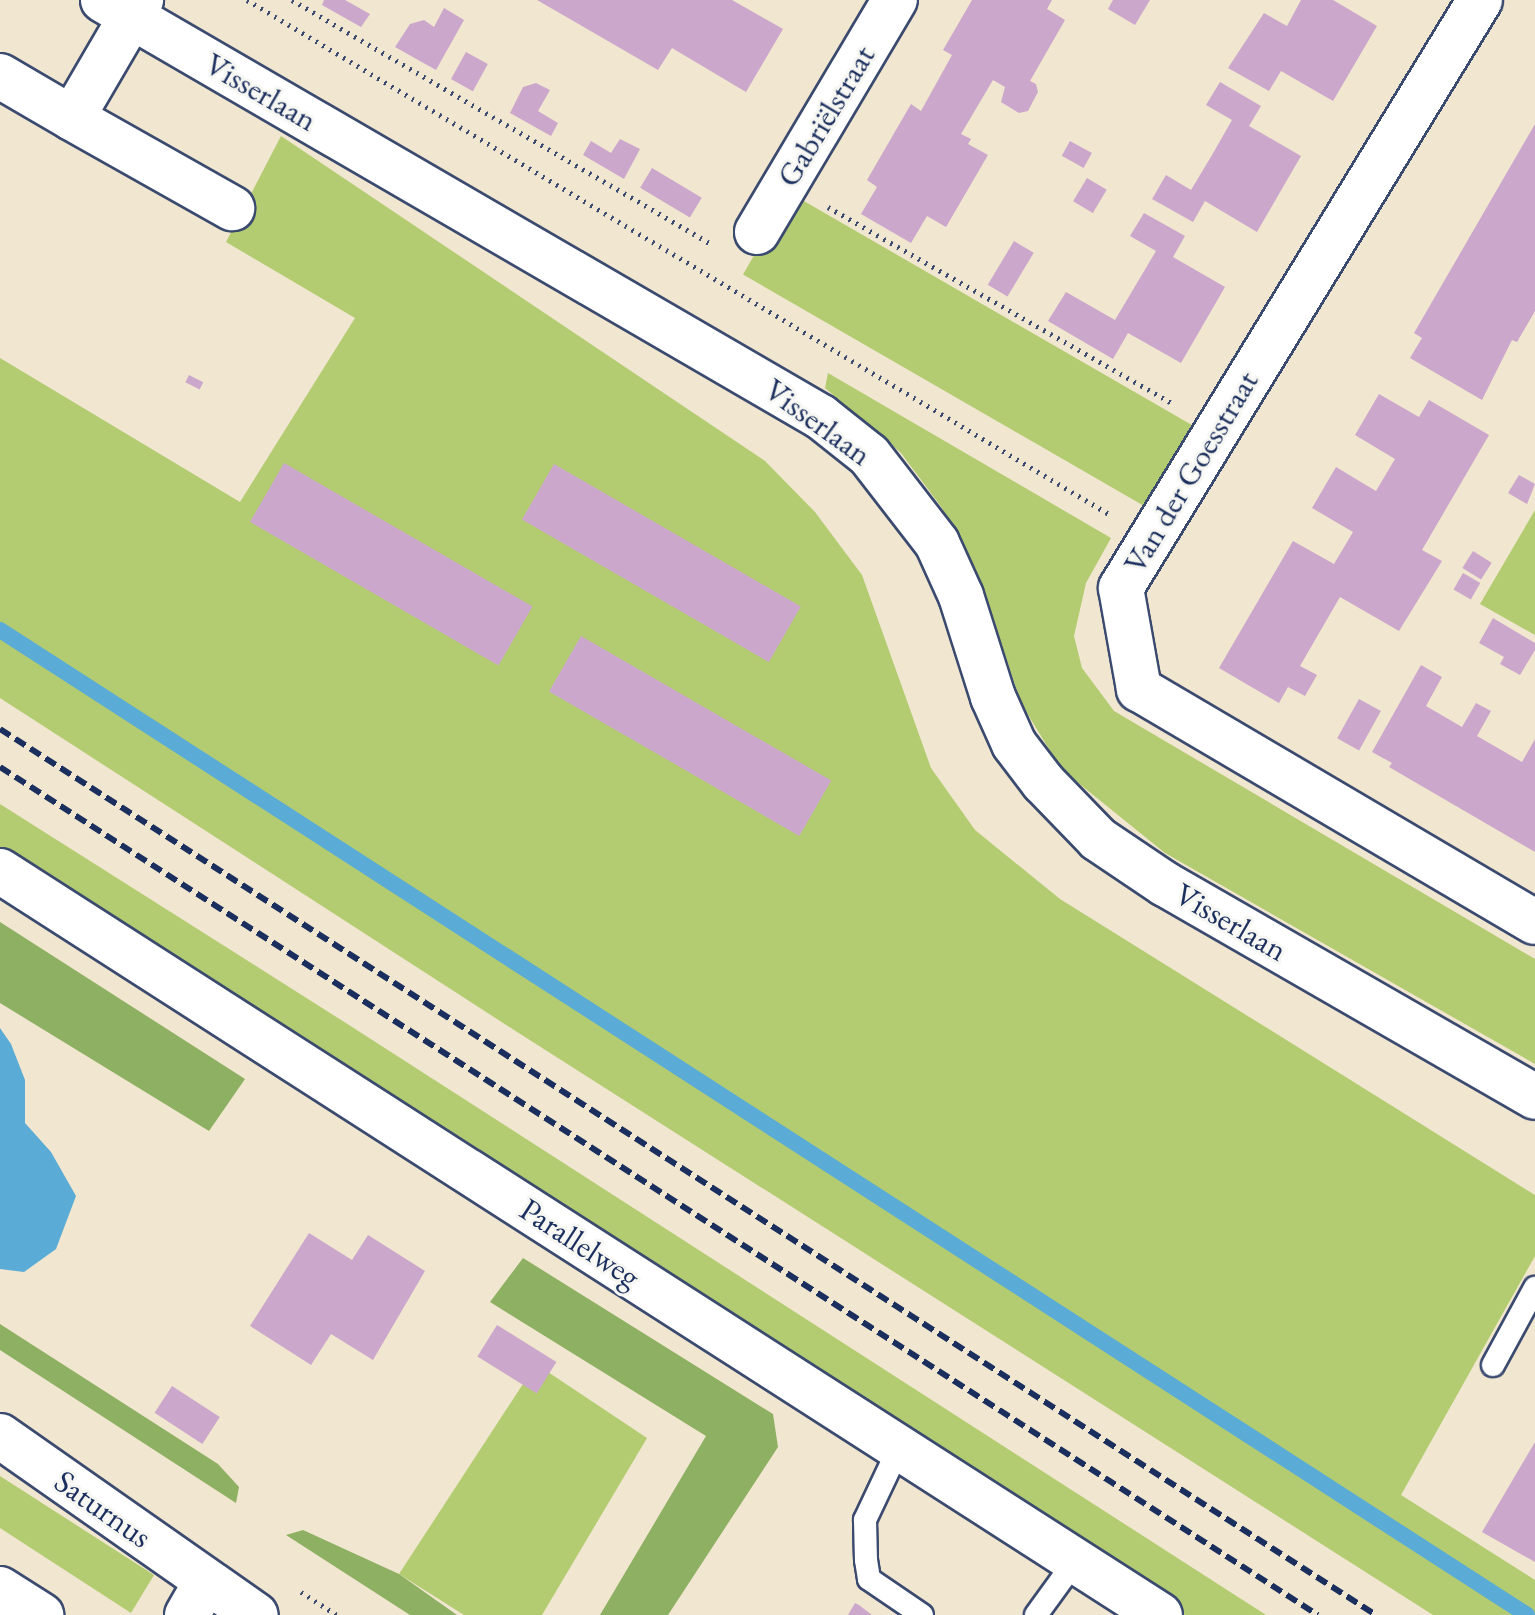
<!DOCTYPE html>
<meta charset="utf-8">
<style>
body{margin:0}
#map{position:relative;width:1535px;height:1615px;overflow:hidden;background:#f1e6cf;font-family:"EB Garamond",serif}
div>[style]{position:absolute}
.green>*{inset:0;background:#b3cc71;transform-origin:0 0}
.forest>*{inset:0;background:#8eb063}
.water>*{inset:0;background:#5aabd5}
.stream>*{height:16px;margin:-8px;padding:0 8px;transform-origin:8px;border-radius:8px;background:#5aabd5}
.building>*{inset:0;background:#cca7cc;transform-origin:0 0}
.path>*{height:5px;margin-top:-2.5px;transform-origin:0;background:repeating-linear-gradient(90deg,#3b4a6f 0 2px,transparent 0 8px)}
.roads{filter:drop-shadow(2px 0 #3b4a6f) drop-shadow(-2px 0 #3b4a6f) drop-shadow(0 2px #3b4a6f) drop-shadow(0 -2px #3b4a6f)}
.lane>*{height:22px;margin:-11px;padding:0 11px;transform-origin:11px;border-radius:11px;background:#fff}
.street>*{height:44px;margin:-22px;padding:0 22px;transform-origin:22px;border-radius:22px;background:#fff}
.secondary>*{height:44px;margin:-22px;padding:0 22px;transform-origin:22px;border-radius:22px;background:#fff}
.rail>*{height:6px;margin-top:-3px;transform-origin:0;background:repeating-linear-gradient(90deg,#1b2f5e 0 12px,transparent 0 18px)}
span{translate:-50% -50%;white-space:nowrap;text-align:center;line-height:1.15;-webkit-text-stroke:6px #f6f6f2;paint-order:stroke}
.street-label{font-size:32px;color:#1b2f5e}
</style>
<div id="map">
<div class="green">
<div style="clip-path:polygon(281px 136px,765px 461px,815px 512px,862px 575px,931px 768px,975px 830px,1060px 899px,1535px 1195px,1535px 1256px,1401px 1495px,1535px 1580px,1535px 1615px,1433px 1615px,514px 1030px,0 698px,0 358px,240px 502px,355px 318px,226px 242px)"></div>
<div style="left:790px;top:193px;width:477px;height:94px;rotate:30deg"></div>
<div style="clip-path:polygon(828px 373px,1111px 538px,1086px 583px,1074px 636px,1082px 668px,1114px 711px,1535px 959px,1535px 1064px,1165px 853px,1061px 769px,1021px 703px,986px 597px,942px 508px,901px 453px,825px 388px)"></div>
<div style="clip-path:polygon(1535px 510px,1535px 635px,1480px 604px)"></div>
<div style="clip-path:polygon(0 804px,349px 1025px,1266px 1615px,1185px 1615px,0 851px)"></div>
<div style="clip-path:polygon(536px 1364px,647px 1438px,542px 1615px,464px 1615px,399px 1574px)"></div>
<div style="clip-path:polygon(0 1476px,154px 1575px,131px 1613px,0 1528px)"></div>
</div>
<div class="forest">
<div style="clip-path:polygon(0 922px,245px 1079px,209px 1131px,0 1003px)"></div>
<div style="clip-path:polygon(523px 1258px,773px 1414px,778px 1447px,668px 1615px,600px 1615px,706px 1436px,490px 1302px)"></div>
<div style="clip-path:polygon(0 1324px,218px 1464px,239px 1487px,236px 1503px,0 1350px)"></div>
<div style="clip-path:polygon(303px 1530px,399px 1574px,457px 1615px,410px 1615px,286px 1535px)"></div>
</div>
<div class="water">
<div style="clip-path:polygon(0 1028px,11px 1044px,25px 1080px,25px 1123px,51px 1152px,76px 1196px,56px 1249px,24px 1272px,0 1269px)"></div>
</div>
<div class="stream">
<div style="left:0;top:630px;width:1817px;rotate:32.82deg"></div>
</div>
<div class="building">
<div style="clip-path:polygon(324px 0,345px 0,370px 14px,361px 27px,322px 5px)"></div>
<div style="clip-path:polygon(537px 0,732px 0,783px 29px,746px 92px,672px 48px,658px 70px)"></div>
<div style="clip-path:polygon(972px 0,1052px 0,1047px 9px,1065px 20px,1030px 81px,1036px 84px,1038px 92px,1028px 111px,1019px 113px,1001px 102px,1005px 87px,993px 80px,961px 134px,971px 139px,968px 144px,988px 155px,946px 227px,927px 216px,911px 243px,861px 214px,877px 187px,867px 180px,911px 104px,921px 111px,952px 55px,943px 50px)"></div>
<div style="clip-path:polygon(1113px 0,1150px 0,1135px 25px,1108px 9px)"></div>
<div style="clip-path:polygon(1301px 0,1333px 0,1377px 26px,1333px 101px,1281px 71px,1269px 91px,1228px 68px,1264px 13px,1287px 26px)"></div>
<div style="clip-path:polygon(444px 8px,464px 20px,436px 70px,395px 47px,410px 24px,424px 20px,434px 27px)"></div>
<div style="left:466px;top:52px;width:25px;height:31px;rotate:29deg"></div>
<div style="clip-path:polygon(1220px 82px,1261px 106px,1249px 126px,1301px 156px,1257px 232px,1205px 201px,1193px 222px,1152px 199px,1166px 175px,1191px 190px,1212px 155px,1232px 120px,1206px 105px)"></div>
<div style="clip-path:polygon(536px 83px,550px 90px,538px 111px,558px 123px,551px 136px,510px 113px,523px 87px)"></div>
<div style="clip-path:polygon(1535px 124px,1535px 311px,1517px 342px,1512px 340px,1482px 400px,1410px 358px,1422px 338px,1414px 333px)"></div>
<div style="clip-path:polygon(620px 139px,640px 149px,624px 179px,583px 155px,591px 141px,611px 153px)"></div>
<div style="left:1070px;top:141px;width:25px;height:17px;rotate:29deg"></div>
<div style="left:652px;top:168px;width:58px;height:23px;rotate:31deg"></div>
<div style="left:1087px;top:178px;width:23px;height:27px;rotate:31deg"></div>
<div style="clip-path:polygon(1144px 213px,1185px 236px,1173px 257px,1225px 287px,1181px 363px,1128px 333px,1113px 359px,1048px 321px,1066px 292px,1115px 320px,1156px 251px,1130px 236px)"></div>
<div style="left:1014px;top:241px;width:23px;height:51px;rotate:31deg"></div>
<div style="left:189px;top:375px;width:16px;height:8px;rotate:27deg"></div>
<div style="clip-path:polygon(1379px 394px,1419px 417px,1429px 400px,1489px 435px,1422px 550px,1442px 561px,1399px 631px,1340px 597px,1300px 666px,1317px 675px,1305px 696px,1288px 687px,1279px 703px,1219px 668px,1293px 541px,1334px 564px,1353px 532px,1312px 508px,1336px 467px,1376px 491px,1395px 459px,1355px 435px)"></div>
<div style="left:284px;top:463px;width:287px;height:68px;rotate:30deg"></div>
<div style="left:554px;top:464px;width:285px;height:64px;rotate:30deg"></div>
<div style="clip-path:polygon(1519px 475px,1535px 484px,1527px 504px,1508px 493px)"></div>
<div style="left:1473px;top:551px;width:22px;height:20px;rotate:32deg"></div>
<div style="left:1463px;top:573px;width:20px;height:19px;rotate:30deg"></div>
<div style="clip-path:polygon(1493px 618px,1535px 643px,1535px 650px,1520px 675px,1500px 664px,1504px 657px,1479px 643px)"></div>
<div style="left:581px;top:636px;width:289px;height:64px;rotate:30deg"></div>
<div style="clip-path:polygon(1421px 665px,1442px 677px,1426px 706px,1462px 727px,1476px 703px,1491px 711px,1477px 736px,1522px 762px,1535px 739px,1535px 852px,1389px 767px,1392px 763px,1372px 752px)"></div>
<div style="left:1359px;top:699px;width:25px;height:45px;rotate:29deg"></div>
<div style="clip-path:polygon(309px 1233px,352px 1260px,368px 1235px,425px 1271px,373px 1360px,331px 1334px,311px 1365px,250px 1326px)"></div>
<div style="left:497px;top:1325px;width:70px;height:37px;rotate:32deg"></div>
<div style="left:172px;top:1386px;width:57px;height:32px;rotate:33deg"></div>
<div style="clip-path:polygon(1535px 1442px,1535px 1562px,1482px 1532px)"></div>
<div style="clip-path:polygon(855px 1603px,859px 1605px,872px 1615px,848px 1615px)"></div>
</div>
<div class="path">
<div style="left:247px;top:0;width:1004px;rotate:30.81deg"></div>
<div style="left:292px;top:0;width:485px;rotate:30.2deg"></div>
<div style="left:828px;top:207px;width:398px;rotate:29.7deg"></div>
<div style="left:301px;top:1592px;width:43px;rotate:32.6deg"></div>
</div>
<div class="roads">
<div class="lane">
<div style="left:1493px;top:1365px;width:88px;rotate:-61.4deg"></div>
<div style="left:899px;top:1448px;width:80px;rotate:115.3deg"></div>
<div style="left:865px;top:1520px;width:40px;rotate:88.6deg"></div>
<div style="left:866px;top:1560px;width:19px;rotate:81deg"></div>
<div style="left:869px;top:1579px;width:64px;rotate:34.2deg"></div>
<div style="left:1036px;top:1615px;width:68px;rotate:-54deg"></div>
</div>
<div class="street">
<div style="left:1480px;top:0;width:689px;rotate:121.41deg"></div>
<div style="left:1121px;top:588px;width:103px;rotate:79.9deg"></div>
<div style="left:1139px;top:689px;width:459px;rotate:30.5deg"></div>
<div style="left:0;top:76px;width:83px;rotate:30.3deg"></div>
<div style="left:72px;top:118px;width:137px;rotate:-59.7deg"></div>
<div style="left:72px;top:118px;width:184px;rotate:29.4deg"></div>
<div style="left:757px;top:232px;width:270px;rotate:-59.3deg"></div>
<div style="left:0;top:871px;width:1378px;rotate:32.68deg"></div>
<div style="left:0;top:1589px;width:49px;rotate:32.4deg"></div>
<div style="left:187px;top:1615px;width:38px;rotate:-60deg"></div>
</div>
<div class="secondary">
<div style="left:103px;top:0;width:830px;rotate:30.15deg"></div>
<div style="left:821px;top:417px;width:61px;rotate:38.4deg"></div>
<div style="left:869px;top:455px;width:111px;rotate:52.3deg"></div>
<div style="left:937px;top:543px;width:58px;rotate:65.6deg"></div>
<div style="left:961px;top:596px;width:106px;rotate:72.4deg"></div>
<div style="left:993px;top:697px;width:51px;rotate:65.9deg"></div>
<div style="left:1014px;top:744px;width:48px;rotate:52.7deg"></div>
<div style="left:1043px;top:782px;width:79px;rotate:46deg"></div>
<div style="left:1098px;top:839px;width:81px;rotate:33.9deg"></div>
<div style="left:1165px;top:884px;width:427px;rotate:29.9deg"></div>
<div style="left:0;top:1436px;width:312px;rotate:35deg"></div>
</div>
</div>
<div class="rail">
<div style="left:0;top:729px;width:1637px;rotate:32.78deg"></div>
<div style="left:0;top:767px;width:1567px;rotate:32.76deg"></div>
</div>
<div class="street-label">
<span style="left:261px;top:92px;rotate:30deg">Visserlaan</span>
<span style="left:826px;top:116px;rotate:-59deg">Gabriëlstraat</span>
<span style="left:818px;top:422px;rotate:36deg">Visserlaan</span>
<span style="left:1191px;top:472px;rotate:-59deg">Van der Goesstraat</span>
<span style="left:1231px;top:922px;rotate:30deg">Visserlaan</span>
<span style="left:580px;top:1243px;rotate:33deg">Parallelweg</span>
<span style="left:103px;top:1509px;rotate:35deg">Saturnus</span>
</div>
</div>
